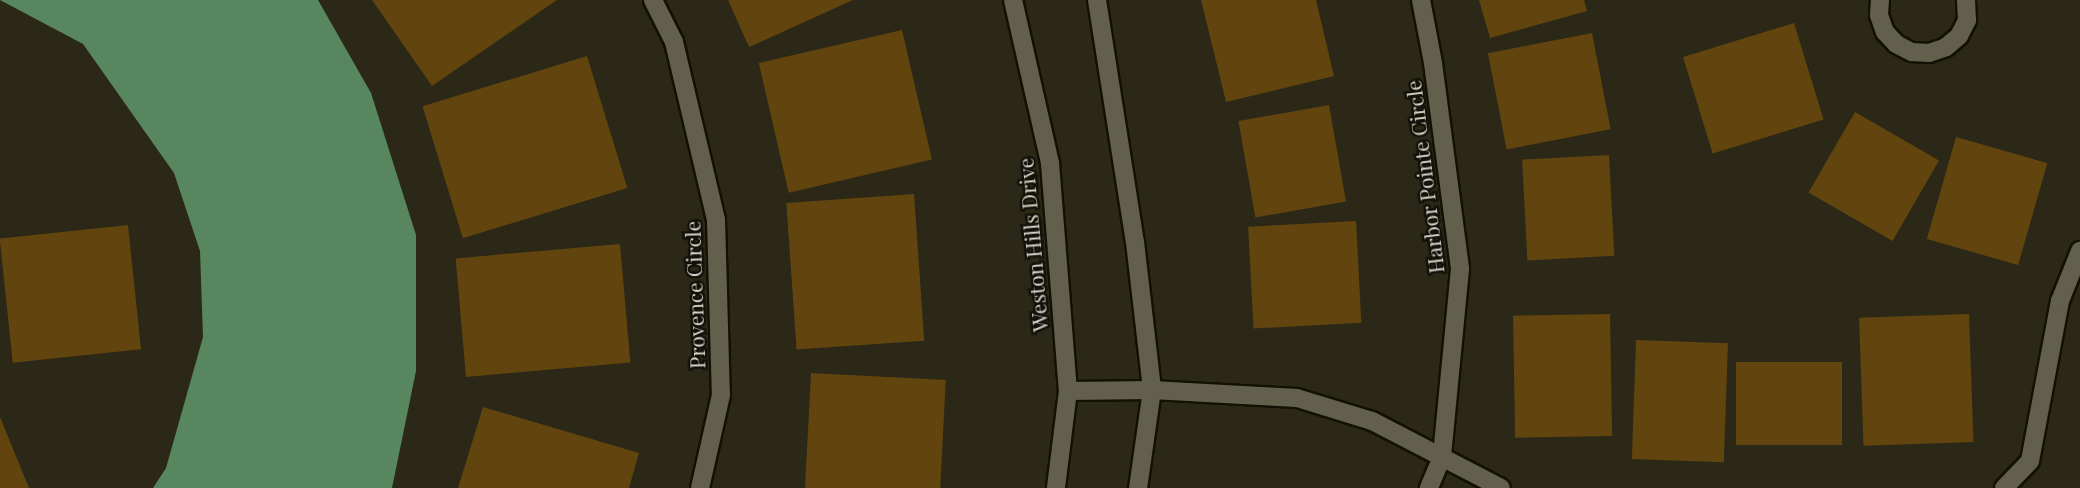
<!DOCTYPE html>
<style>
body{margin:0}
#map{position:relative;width:2080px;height:488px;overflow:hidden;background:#2b2817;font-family:"Playfair Display",serif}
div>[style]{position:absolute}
.water>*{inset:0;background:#58865f}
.building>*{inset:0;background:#61440e;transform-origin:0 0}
.roads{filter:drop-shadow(2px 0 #131103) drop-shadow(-2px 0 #131103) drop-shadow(0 2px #131103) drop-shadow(0 -2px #131103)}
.street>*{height:18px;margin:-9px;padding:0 9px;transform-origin:9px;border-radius:9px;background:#62604d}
span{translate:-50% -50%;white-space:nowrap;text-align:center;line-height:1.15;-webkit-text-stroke:5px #121109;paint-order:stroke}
.street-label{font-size:21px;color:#d5d3c9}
</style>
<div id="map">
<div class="water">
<div style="clip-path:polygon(0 0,318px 0,371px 93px,416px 235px,416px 371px,392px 488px,153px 488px,166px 468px,203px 337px,200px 251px,174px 173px,83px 44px)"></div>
</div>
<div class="building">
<div style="clip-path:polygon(372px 0,557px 0,432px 86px)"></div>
<div style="clip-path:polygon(728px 0,853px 0,749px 47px)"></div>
<div style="clip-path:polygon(1201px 0,1316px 0,1334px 76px,1226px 102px)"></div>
<div style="clip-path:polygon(1479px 0,1584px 0,1587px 11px,1490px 38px)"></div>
<div style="left:1794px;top:23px;width:101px;height:116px;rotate:73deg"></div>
<div style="left:902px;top:30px;width:133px;height:147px;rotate:77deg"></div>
<div style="left:1592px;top:33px;width:98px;height:106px;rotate:79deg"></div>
<div style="left:587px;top:56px;width:138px;height:172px;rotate:73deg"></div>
<div style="left:1329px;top:105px;width:98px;height:92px;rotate:80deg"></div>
<div style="left:1855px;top:112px;width:97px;height:93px;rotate:30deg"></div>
<div style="left:1956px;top:137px;width:95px;height:106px;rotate:16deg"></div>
<div style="left:1609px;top:155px;width:101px;height:87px;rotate:87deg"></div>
<div style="left:914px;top:194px;width:147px;height:128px;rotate:86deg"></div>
<div style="left:1356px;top:221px;width:102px;height:108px;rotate:87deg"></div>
<div style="left:128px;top:225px;width:125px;height:129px;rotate:84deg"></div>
<div style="left:620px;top:244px;width:119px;height:165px;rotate:85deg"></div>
<div style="left:1610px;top:314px;width:122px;height:97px;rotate:89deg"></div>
<div style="left:1969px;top:314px;width:128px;height:110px;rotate:88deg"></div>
<div style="left:1636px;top:340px;width:92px;height:119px;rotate:2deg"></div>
<div style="left:1842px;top:362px;width:83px;height:106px;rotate:90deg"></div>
<div style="left:811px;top:373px;width:135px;height:115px;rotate:3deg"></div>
<div style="clip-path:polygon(483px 407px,639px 453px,629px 488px,458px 488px)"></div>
<div style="clip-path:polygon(0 417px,29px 488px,0 488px)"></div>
</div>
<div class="roads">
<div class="street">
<div style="left:653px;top:0;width:47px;rotate:63.4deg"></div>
<div style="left:674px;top:42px;width:183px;rotate:76.7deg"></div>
<div style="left:716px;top:220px;width:175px;rotate:88.4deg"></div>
<div style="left:721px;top:395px;width:95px;rotate:102.7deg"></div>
<div style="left:1013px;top:0;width:167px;rotate:77.2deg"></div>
<div style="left:1050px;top:163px;width:229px;rotate:85.5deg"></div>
<div style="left:1068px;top:391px;width:98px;rotate:97.1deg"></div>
<div style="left:1097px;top:0;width:245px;rotate:81.1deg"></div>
<div style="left:1135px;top:242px;width:149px;rotate:83.4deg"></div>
<div style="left:1152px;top:390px;width:99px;rotate:98.1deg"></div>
<div style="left:1421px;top:0;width:64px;rotate:79.2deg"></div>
<div style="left:1433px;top:63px;width:208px;rotate:82.5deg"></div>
<div style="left:1460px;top:269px;width:189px;rotate:95.5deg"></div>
<div style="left:1442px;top:457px;width:34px;rotate:113deg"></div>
<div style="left:1880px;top:0;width:15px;rotate:94deg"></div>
<div style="left:1879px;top:15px;width:18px;rotate:71deg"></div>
<div style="left:1885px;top:32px;width:16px;rotate:47deg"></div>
<div style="left:1896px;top:44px;width:18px;rotate:27deg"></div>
<div style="left:1912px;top:52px;width:17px;rotate:3deg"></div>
<div style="left:1929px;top:53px;width:18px;rotate:-19deg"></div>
<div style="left:1946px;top:47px;width:17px;rotate:-40deg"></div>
<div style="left:1959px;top:36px;width:18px;rotate:-63deg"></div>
<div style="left:1967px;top:20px;width:20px;rotate:-93deg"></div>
<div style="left:1068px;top:391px;width:84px;rotate:-0.7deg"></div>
<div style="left:1152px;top:390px;width:145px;rotate:3.2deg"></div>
<div style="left:1297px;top:398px;width:78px;rotate:17deg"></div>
<div style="left:1372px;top:421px;width:145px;rotate:27.4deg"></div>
<div style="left:2004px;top:488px;width:37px;rotate:-46deg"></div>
<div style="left:2030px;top:461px;width:163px;rotate:-79.4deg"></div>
<div style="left:2060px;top:301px;width:54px;rotate:-68.2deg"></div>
</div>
</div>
<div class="street-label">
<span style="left:1424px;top:177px;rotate:-97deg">Harbor Pointe Circle</span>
<span style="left:1032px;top:245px;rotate:-95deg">Weston Hills Drive</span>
<span style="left:694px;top:295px;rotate:-92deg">Provence Circle</span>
</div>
</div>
